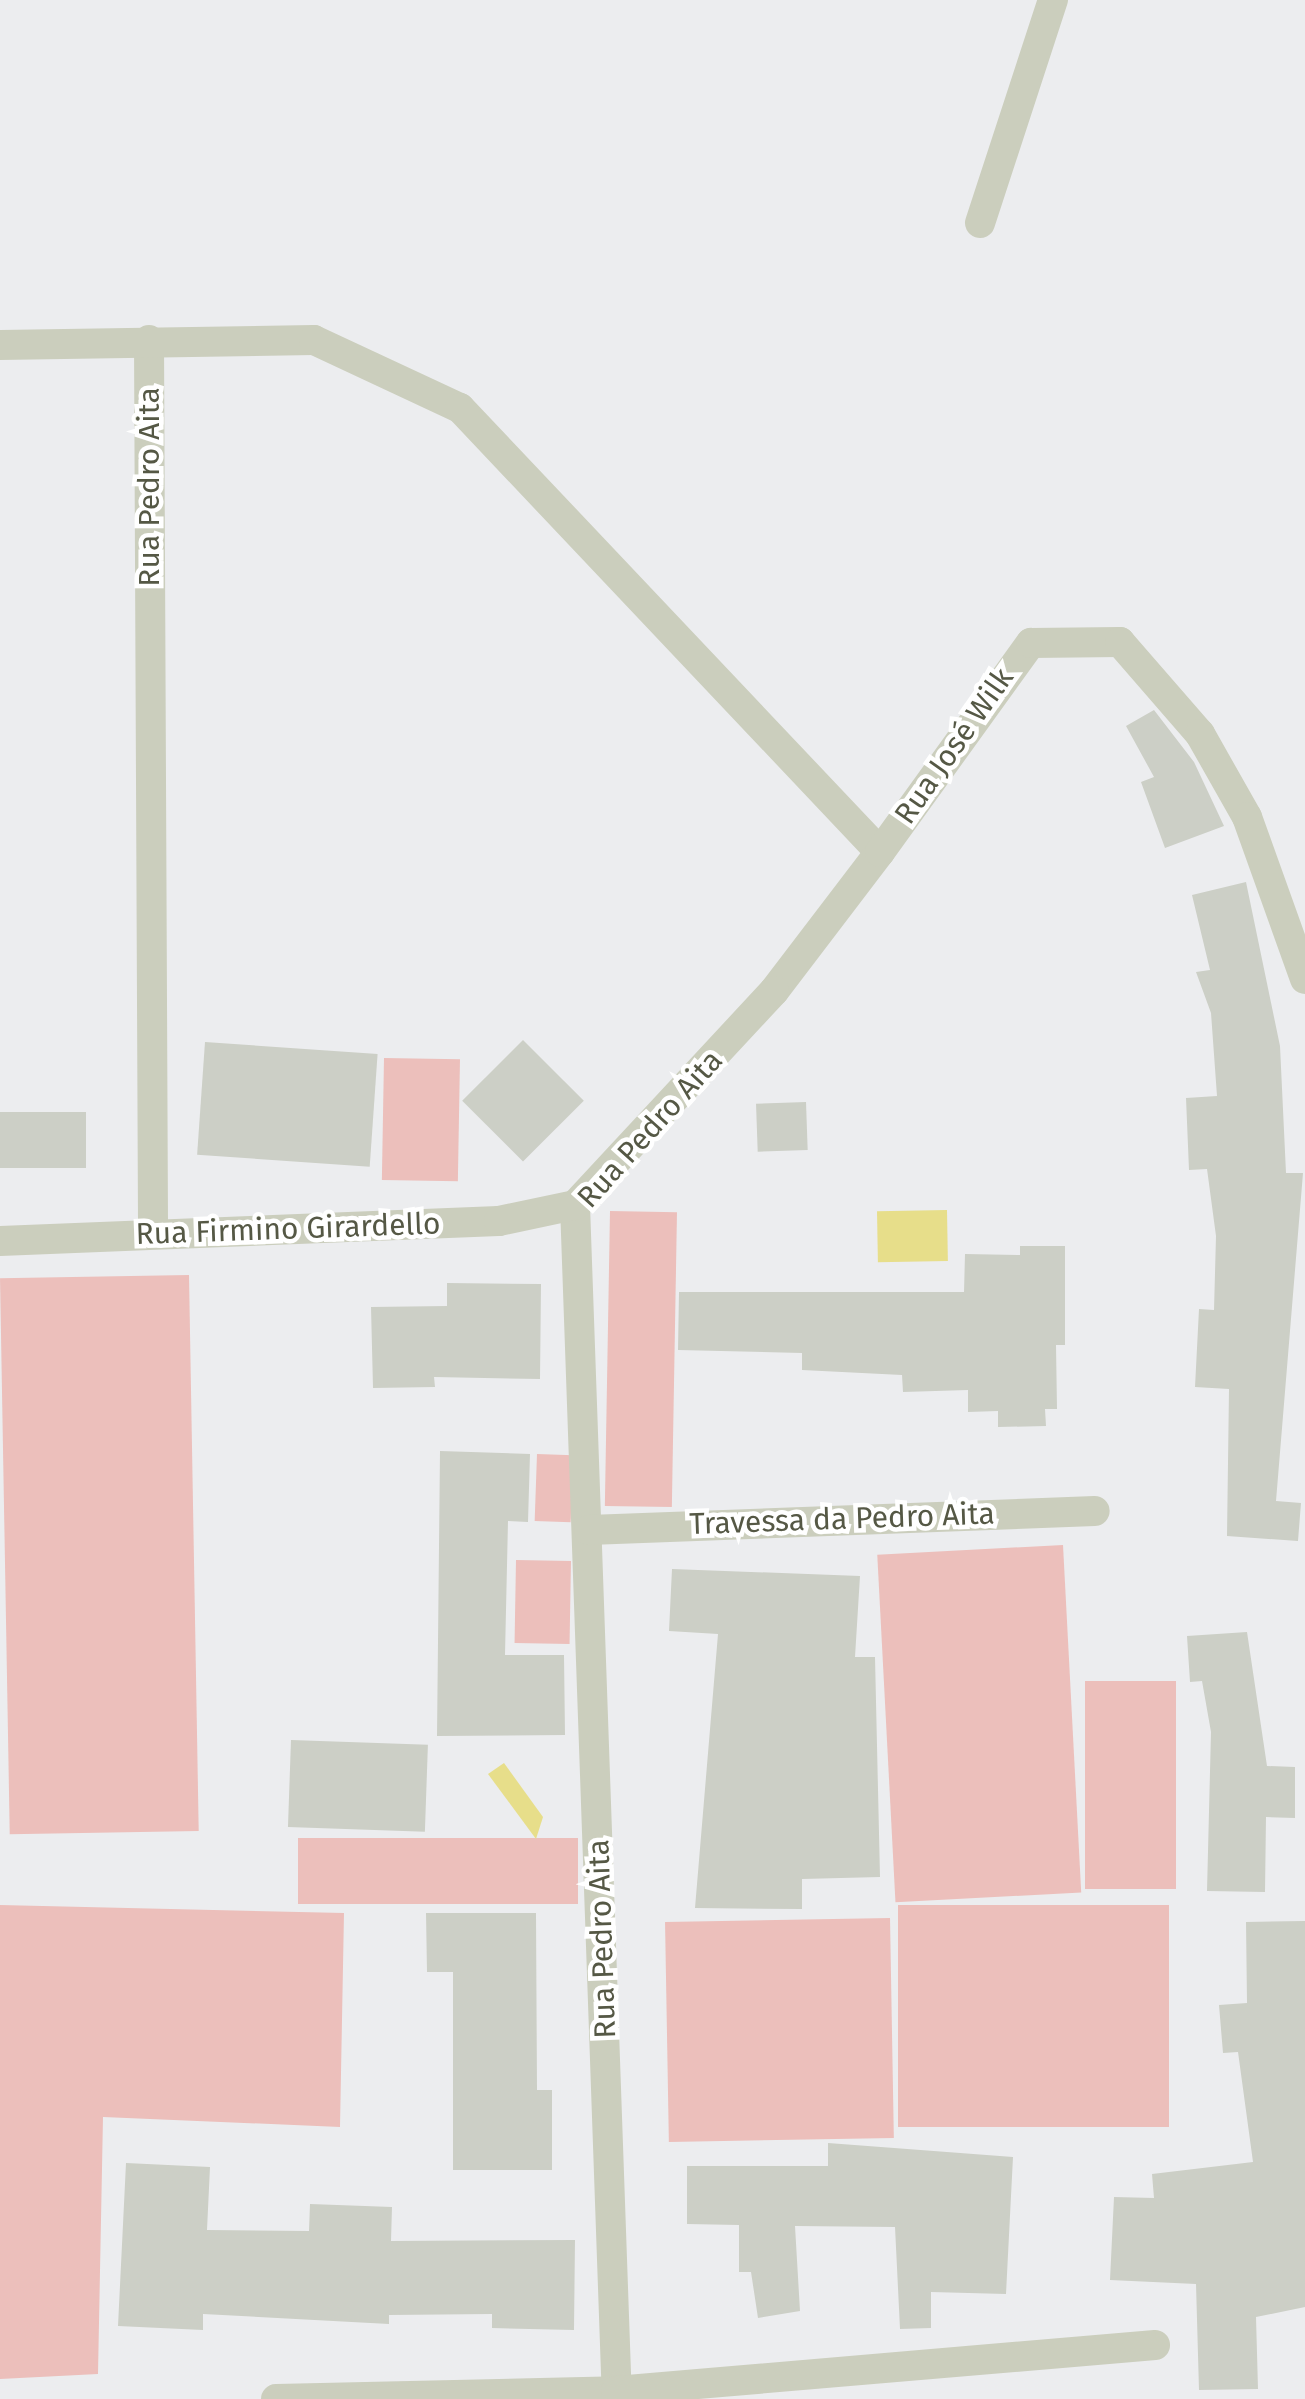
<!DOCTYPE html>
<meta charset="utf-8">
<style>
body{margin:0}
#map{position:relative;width:1305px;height:2399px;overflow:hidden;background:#ecedef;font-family:"Fira Sans",sans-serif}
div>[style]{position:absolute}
.green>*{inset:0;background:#ecbfbb;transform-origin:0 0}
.water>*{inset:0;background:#e7de8a;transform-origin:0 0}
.building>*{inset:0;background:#cccfc6;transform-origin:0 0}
.street>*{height:30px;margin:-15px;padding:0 15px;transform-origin:15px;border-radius:15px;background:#cbcebd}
span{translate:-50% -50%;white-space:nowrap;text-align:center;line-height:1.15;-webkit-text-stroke:9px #fff;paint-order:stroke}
.street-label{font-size:30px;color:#555845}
</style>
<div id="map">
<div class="green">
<div style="left:384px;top:1058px;width:76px;height:122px;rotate:1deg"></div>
<div style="left:610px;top:1211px;width:67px;height:295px;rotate:1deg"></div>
<div style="left:189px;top:1275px;width:556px;height:189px;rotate:89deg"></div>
<div style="left:537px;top:1454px;width:36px;height:67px;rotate:2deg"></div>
<div style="left:1063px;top:1545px;width:348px;height:186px;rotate:87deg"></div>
<div style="left:516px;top:1560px;width:55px;height:83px;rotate:1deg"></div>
<div style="left:1085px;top:1681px;width:91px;height:208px"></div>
<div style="left:298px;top:1838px;width:280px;height:66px"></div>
<div style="clip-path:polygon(0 1905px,344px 1913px,340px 2127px,103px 2117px,98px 2374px,0 2379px)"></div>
<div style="left:1169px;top:1905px;width:222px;height:271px;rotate:90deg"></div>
<div style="left:890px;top:1918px;width:220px;height:225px;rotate:89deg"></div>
</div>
<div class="water">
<div style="left:947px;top:1210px;width:51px;height:70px;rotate:89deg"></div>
<div style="clip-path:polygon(504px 1763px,543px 1817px,536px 1839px,488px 1774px)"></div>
</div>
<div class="building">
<div style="clip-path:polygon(1154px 710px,1194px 762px,1224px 826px,1165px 848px,1141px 782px,1154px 777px,1126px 726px)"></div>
<div style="clip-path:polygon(1246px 882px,1280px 1046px,1286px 1173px,1303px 1173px,1276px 1501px,1301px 1503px,1298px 1541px,1227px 1536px,1229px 1389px,1195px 1387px,1199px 1309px,1214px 1310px,1216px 1236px,1207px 1169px,1189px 1170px,1186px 1098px,1217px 1096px,1211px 1013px,1196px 972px,1210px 970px,1192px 895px)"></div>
<div style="left:523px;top:1040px;width:86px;height:86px;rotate:45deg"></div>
<div style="left:205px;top:1042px;width:173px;height:113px;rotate:4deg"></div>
<div style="left:806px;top:1102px;width:48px;height:50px;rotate:88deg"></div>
<div style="left:0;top:1112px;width:86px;height:56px"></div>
<div style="clip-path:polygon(1020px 1246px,1065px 1246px,1065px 1345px,1056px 1345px,1057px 1409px,1045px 1409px,1046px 1426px,998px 1427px,998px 1411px,968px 1412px,968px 1390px,903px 1392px,902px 1375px,802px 1370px,802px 1353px,678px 1350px,679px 1292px,964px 1292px,965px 1254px,1020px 1255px)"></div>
<div style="clip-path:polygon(447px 1283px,541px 1284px,540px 1379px,434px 1377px,435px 1387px,373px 1388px,371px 1307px,447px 1306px)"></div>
<div style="clip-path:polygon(440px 1451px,530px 1454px,528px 1522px,508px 1521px,505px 1655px,564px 1655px,565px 1735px,437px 1736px)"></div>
<div style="clip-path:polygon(672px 1569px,860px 1576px,855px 1657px,875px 1657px,880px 1877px,802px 1879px,802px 1909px,695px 1908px,718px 1634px,669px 1631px)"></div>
<div style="clip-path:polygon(1247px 1632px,1267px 1766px,1295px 1767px,1295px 1818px,1266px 1817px,1265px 1892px,1207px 1891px,1211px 1732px,1202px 1681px,1190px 1682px,1187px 1636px)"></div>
<div style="left:291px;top:1740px;width:137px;height:87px;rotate:2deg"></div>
<div style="clip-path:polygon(426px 1913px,536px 1913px,537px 2090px,552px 2090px,552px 2170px,453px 2170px,453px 1972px,427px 1972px)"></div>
<div style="clip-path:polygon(1305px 1921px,1305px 2307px,1256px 2317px,1258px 2389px,1199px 2390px,1196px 2284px,1110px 2280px,1114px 2197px,1154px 2198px,1152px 2174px,1253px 2162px,1238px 2052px,1223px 2053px,1219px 2005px,1247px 2003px,1246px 1922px)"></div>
<div style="clip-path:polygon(828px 2143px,1013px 2157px,1006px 2294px,931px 2292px,931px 2328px,900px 2329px,895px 2227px,795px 2226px,800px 2311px,758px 2318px,751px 2272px,739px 2272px,739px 2225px,687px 2224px,687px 2166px,828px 2166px)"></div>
<div style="clip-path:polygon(126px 2163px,210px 2167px,207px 2230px,309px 2231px,310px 2204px,392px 2207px,391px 2241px,575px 2240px,574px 2330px,492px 2328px,492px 2314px,389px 2315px,389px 2324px,203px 2314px,203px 2330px,118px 2326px)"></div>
</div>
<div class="street">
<div style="left:980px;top:223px;width:235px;rotate:-71.9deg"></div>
<div style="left:149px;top:340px;width:894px;rotate:89.74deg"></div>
<div style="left:0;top:345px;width:314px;rotate:-0.9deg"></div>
<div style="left:314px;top:340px;width:161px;rotate:25deg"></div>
<div style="left:460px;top:408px;width:611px;rotate:46.59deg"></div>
<div style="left:880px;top:852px;width:175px;rotate:127.3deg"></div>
<div style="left:774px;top:991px;width:292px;rotate:132.9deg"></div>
<div style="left:575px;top:1205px;width:1195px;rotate:87.99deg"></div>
<div style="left:880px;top:852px;width:258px;rotate:-54.2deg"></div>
<div style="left:1031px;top:643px;width:89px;rotate:-0.6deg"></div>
<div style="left:1120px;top:642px;width:122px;rotate:49deg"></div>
<div style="left:1200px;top:734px;width:95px;rotate:60.5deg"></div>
<div style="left:1247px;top:817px;width:172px;rotate:70.3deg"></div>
<div style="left:0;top:1241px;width:499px;rotate:-2.3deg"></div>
<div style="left:499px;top:1221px;width:78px;rotate:-11.9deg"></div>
<div style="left:589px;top:1530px;width:506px;rotate:-2.15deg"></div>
<div style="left:276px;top:2399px;width:340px;rotate:-1.3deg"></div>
<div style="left:616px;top:2391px;width:541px;rotate:-4.88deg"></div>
</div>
<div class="street-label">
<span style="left:149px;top:487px;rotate:-90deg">Rua Pedro Aita</span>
<span style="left:954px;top:746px;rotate:-55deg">Rua José Wilk</span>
<span style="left:650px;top:1129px;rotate:-48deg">Rua Pedro Aita</span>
<span style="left:288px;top:1229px;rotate:-2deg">Rua Firmino Girardello</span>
<span style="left:842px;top:1519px;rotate:-2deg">Travessa da Pedro Aita</span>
<span style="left:602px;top:1939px;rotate:-92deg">Rua Pedro Aita</span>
</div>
</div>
